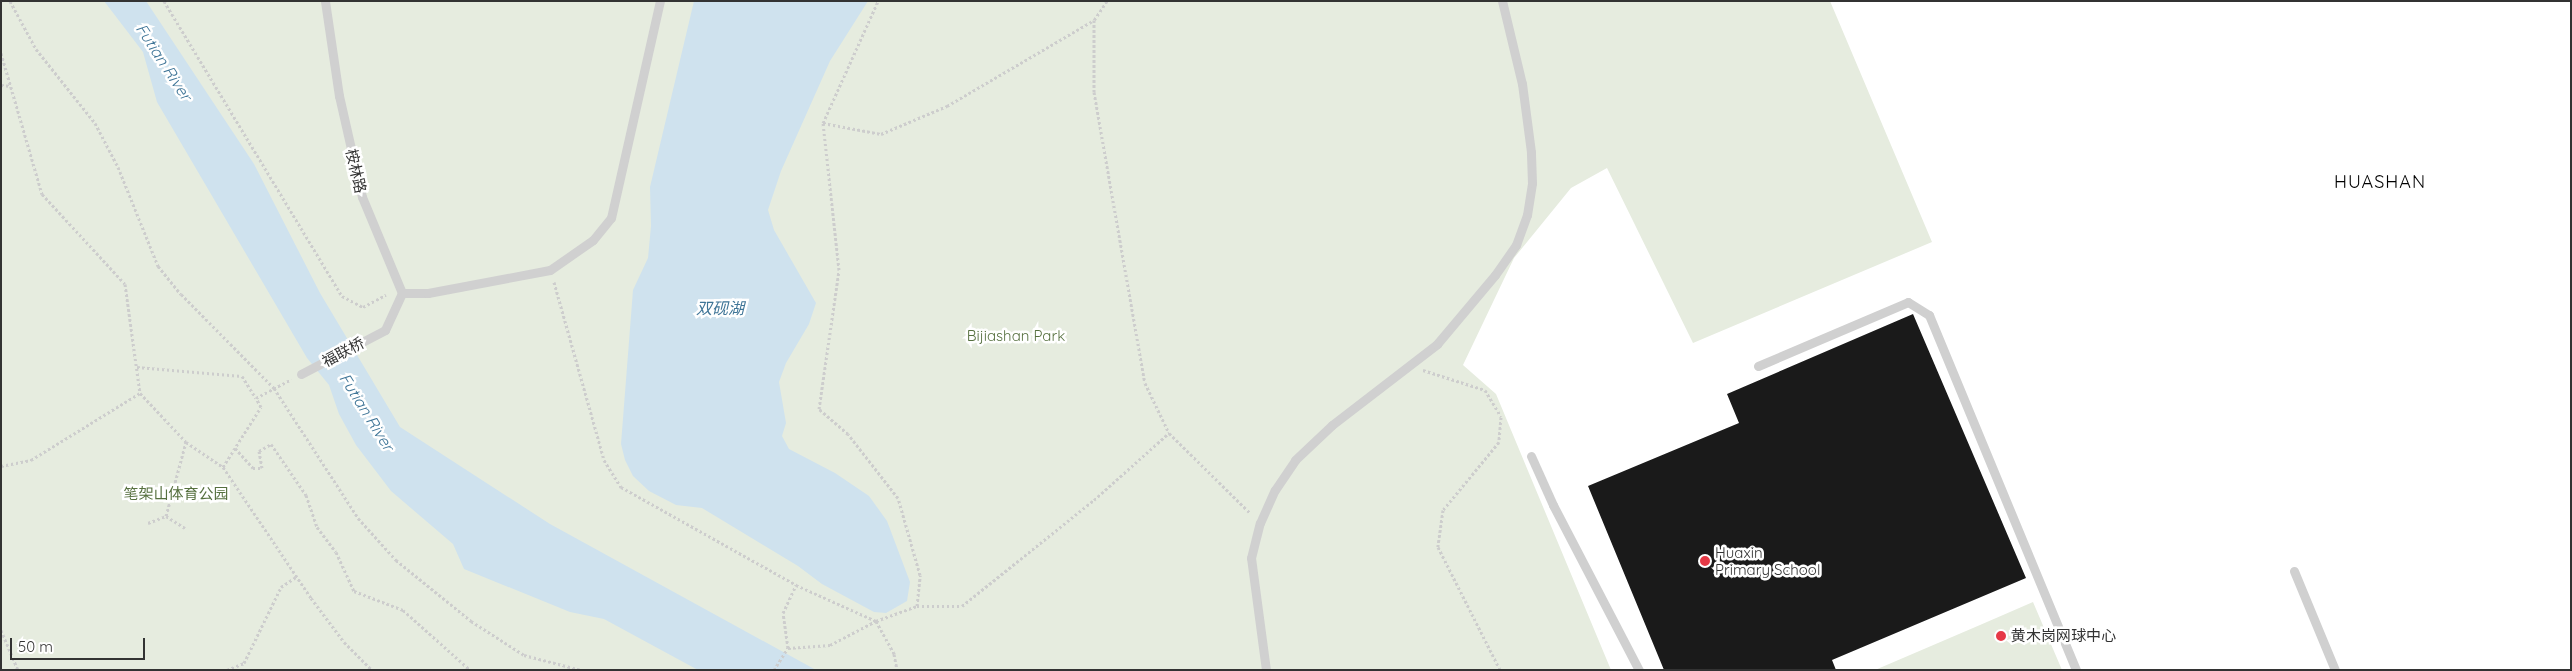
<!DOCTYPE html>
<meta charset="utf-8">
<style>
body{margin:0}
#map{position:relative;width:2572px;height:671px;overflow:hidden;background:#fff;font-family:Quicksand,"Noto Sans SC",sans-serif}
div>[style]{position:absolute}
.green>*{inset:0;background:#e6ecdf}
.water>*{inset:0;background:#cfe2ee}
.building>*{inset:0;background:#1a1a1a}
.path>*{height:3px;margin-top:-1.5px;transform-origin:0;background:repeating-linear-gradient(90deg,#cdcdcd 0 2.5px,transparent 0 5px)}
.service>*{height:9px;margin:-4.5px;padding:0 4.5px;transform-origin:4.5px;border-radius:4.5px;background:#d0d0d0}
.dots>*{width:14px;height:14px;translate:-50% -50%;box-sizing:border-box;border:2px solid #fff;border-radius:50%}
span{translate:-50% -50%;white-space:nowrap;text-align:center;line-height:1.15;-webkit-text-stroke:5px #fff;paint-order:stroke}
.street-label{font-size:15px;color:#333}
.park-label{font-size:15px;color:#56703f}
.poi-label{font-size:15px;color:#333}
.left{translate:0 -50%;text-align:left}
.water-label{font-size:16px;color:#3f7597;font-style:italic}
.quarter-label{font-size:18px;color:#000;letter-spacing:1px}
.frame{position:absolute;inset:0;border:2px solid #333;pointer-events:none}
.scale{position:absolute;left:10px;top:638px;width:135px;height:22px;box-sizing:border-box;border:2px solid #333;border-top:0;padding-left:6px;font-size:15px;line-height:18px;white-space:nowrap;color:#333;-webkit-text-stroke:4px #fff;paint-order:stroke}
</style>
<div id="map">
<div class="green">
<div style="clip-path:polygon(1px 1px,1830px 1px,1932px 242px,1693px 343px,1607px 168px,1571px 188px,1514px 258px,1463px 365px,1496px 394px,1611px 670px,1px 670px)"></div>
<div style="clip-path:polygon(2033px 602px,2062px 670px,1875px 670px,1980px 625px)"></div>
</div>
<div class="water">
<div style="clip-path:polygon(104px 1px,146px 1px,254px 164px,320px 293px,400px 427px,550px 524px,816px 670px,698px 670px,604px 619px,570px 612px,464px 569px,453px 544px,391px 491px,356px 445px,339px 414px,329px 385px,307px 358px,157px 102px,143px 52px)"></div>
<div style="clip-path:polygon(694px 1px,868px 1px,830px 61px,781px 171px,768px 210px,774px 230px,816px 303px,809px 324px,786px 363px,779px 382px,786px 423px,782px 436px,789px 449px,835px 473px,869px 496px,887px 521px,910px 582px,907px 601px,886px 613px,874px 612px,822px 584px,798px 566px,702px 508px,676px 505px,649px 491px,633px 476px,625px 460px,621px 444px,633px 290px,648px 258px,651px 226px,650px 187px)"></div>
</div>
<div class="building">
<div style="clip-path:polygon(1913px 314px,2026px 578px,1832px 660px,1836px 670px,1664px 670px,1588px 486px,1739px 423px,1727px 394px)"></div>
</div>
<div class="path">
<div style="left:10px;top:1px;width:55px;rotate:61.6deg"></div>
<div style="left:36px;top:49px;width:95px;rotate:51.4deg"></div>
<div style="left:95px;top:123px;width:50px;rotate:62.4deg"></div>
<div style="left:118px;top:167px;width:107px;rotate:68deg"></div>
<div style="left:158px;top:266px;width:36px;rotate:51deg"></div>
<div style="left:181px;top:294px;width:132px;rotate:45.3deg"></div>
<div style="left:274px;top:388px;width:155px;rotate:57.1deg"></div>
<div style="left:358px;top:518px;width:57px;rotate:47.9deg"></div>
<div style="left:396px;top:560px;width:97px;rotate:39.1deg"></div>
<div style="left:471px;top:621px;width:63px;rotate:32.7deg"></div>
<div style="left:524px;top:655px;width:59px;rotate:14.7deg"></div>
<div style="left:164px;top:1px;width:345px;rotate:58.9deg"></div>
<div style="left:342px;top:296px;width:24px;rotate:28deg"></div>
<div style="left:363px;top:307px;width:26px;rotate:-28deg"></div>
<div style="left:1107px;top:1px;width:23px;rotate:124deg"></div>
<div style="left:1094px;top:20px;width:72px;rotate:90deg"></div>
<div style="left:1094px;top:92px;width:295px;rotate:80.1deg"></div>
<div style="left:1145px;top:383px;width:55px;rotate:64.4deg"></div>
<div style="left:1169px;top:433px;width:115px;rotate:44.6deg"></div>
<div style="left:1px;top:53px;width:147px;rotate:73.8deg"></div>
<div style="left:42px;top:194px;width:122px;rotate:47.3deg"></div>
<div style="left:125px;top:284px;width:110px;rotate:82.2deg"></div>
<div style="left:140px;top:393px;width:67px;rotate:46.8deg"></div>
<div style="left:186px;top:442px;width:45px;rotate:34deg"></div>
<div style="left:223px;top:467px;width:158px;rotate:56.1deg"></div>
<div style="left:311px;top:598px;width:55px;rotate:53.1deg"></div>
<div style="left:344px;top:642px;width:40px;rotate:45deg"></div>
<div style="left:1px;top:85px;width:10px;rotate:6deg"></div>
<div style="left:823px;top:123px;width:59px;rotate:10.7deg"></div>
<div style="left:881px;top:134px;width:72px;rotate:-23deg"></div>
<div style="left:947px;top:106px;width:170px;rotate:-30.3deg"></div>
<div style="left:554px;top:282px;width:185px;rotate:74.3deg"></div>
<div style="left:604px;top:460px;width:32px;rotate:58deg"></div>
<div style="left:621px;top:487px;width:201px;rotate:29.2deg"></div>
<div style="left:796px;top:585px;width:88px;rotate:24.2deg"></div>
<div style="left:876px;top:621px;width:38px;rotate:61deg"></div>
<div style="left:894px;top:654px;width:16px;rotate:79deg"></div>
<div style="left:137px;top:367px;width:105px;rotate:4.9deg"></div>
<div style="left:242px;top:376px;width:26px;rotate:58deg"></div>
<div style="left:1423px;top:370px;width:65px;rotate:17.9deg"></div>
<div style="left:1485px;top:390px;width:31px;rotate:59deg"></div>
<div style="left:1501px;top:417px;width:25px;rotate:95deg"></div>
<div style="left:1499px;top:442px;width:88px;rotate:129.5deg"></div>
<div style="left:1443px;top:510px;width:37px;rotate:98deg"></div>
<div style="left:1438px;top:547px;width:138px;rotate:63.2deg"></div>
<div style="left:235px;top:448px;width:27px;rotate:48deg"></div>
<div style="left:253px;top:468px;width:9px"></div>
<div style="left:262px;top:468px;width:17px;rotate:-100deg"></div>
<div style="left:259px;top:451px;width:14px;rotate:-30deg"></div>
<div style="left:271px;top:444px;width:62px;rotate:55.5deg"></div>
<div style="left:306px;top:495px;width:34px;rotate:71deg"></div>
<div style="left:317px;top:527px;width:31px;rotate:53deg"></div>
<div style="left:336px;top:552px;width:43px;rotate:65.2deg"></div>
<div style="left:354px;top:591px;width:53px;rotate:21.2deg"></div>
<div style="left:403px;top:610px;width:90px;rotate:41.8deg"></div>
<div style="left:1px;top:466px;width:31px;rotate:-11deg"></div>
<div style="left:31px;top:460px;width:128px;rotate:-31.6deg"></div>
<div style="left:223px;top:467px;width:71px;rotate:-57.7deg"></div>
<div style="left:261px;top:407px;width:10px;rotate:-119deg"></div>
<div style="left:256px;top:398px;width:40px;rotate:-28deg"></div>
<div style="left:148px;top:523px;width:19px;rotate:-21deg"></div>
<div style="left:185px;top:528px;width:22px;rotate:-148deg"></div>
<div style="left:166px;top:516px;width:77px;rotate:-74.9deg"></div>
<div style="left:917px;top:606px;width:45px"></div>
<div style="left:962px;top:606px;width:169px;rotate:-38.8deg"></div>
<div style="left:1094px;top:500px;width:101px;rotate:-41.8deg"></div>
<div style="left:1px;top:630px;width:43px;rotate:67deg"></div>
<div style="left:788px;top:648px;width:42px;rotate:-4.1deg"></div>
<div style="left:830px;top:645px;width:52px;rotate:-27.6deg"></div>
<div style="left:876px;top:621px;width:44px;rotate:-20.1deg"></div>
<div style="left:917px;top:606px;width:31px;rotate:-84deg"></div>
<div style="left:920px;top:575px;width:80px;rotate:-105.9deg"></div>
<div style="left:898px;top:498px;width:81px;rotate:-128deg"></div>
<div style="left:848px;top:434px;width:38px;rotate:-139deg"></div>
<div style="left:819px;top:409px;width:140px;rotate:-81.8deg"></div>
<div style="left:839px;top:270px;width:148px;rotate:-96.2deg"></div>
<div style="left:823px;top:123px;width:134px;rotate:-65.7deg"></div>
<div style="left:227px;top:670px;width:18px;rotate:-22deg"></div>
<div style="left:244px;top:663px;width:85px;rotate:-64deg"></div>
<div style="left:281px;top:587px;width:18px;rotate:-34deg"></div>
<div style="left:774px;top:670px;width:26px;rotate:-58deg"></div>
<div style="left:788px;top:648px;width:35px;rotate:-98deg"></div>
<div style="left:783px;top:613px;width:31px;rotate:-65deg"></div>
</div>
<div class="service">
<div style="left:402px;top:293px;width:26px"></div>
<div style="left:428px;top:293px;width:124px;rotate:-10.7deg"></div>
<div style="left:550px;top:270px;width:52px;rotate:-34.9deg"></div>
<div style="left:593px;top:240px;width:28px;rotate:-51deg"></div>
<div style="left:611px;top:218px;width:222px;rotate:-77.3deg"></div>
<div style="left:1758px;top:366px;width:163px;rotate:-23.1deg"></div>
<div style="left:1908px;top:302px;width:25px;rotate:32deg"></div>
<div style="left:1929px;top:315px;width:384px;rotate:67.5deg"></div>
<div style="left:301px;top:374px;width:95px;rotate:-27.6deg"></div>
<div style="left:385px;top:330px;width:41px;rotate:-65.3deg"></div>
<div style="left:402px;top:293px;width:104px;rotate:-112.6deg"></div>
<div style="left:362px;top:197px;width:104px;rotate:-102.8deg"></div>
<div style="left:339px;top:96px;width:96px;rotate:-98.4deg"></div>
<div style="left:1531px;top:456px;width:54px;rotate:65.8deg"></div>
<div style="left:1553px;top:505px;width:186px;rotate:62.5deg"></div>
<div style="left:2294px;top:571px;width:107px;rotate:67.5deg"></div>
<div style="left:1266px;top:670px;width:113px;rotate:-97.6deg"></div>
<div style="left:1251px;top:558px;width:36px;rotate:-76deg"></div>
<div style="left:1260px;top:523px;width:36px;rotate:-66deg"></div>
<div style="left:1275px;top:490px;width:36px;rotate:-56deg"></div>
<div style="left:1295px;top:460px;width:51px;rotate:-43.4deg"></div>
<div style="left:1332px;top:425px;width:133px;rotate:-37.6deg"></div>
<div style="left:1437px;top:344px;width:90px;rotate:-50deg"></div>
<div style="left:1495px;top:275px;width:37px;rotate:-55deg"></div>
<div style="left:1516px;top:245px;width:32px;rotate:-70deg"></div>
<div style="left:1527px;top:215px;width:32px;rotate:-81deg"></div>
<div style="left:1532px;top:183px;width:31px;rotate:-92deg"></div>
<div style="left:1531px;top:152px;width:69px;rotate:-97.5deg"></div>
<div style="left:1522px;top:84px;width:85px;rotate:-103.5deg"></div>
</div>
<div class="dots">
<div style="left:1705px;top:561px;background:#e63946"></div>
<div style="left:2001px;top:636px;background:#e63946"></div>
</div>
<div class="street-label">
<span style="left:356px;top:171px;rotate:77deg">桉林路</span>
<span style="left:343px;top:352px;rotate:-28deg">福联桥</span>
</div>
<div class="park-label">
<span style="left:1016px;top:336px">Bijiashan Park</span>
<span style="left:176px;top:494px">笔架山体育公园</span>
</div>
<div class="poi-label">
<span class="left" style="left:1715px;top:561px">Huaxin<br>Primary School</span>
<span class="left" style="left:2011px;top:636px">黄木岗网球中心</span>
</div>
<div class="water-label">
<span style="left:164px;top:62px;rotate:57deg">Futian River</span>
<span style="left:720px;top:308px">双砚湖</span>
<span style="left:367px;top:412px;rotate:58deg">Futian River</span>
</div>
<div class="quarter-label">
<span style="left:2380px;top:182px">HUASHAN</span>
</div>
<div class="frame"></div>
<div class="scale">50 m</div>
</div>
